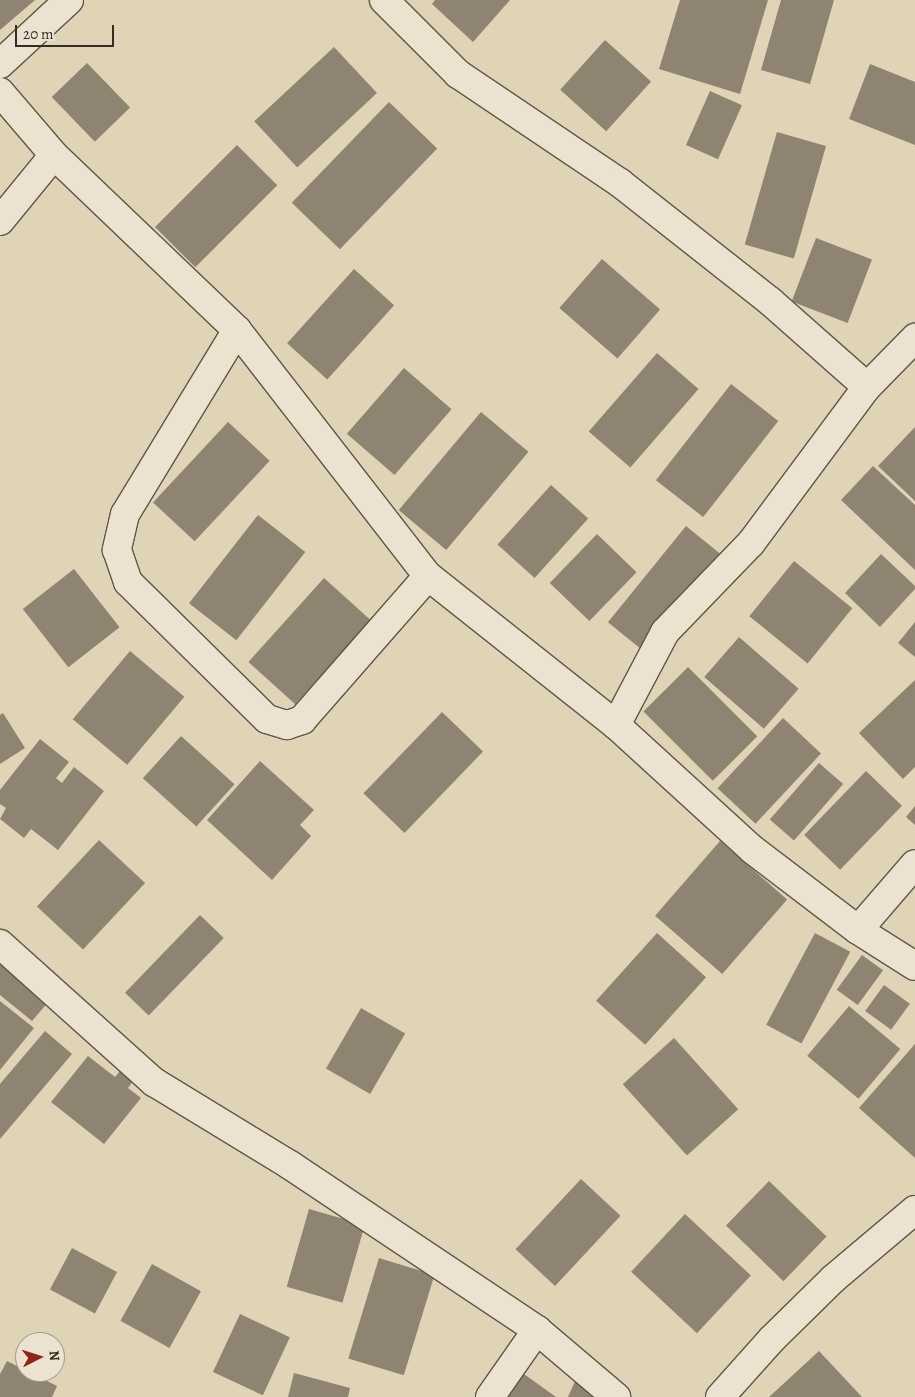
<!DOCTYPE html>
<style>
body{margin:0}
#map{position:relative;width:915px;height:1397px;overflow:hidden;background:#e0d4b7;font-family:Alegreya,serif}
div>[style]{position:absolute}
.building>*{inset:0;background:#8f8371;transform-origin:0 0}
.roads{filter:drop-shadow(1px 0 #61554a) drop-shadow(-1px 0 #61554a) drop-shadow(0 1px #61554a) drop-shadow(0 -1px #61554a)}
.street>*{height:28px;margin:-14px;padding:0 14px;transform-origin:14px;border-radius:14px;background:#ebe3d0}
span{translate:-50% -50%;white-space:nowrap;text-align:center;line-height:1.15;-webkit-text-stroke:4px #ebe3d0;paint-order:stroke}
.north{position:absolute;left:15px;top:1332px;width:50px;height:50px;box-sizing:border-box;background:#ebe3d0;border:1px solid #a3998c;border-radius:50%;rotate:85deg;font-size:14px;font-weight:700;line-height:20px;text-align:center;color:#372b25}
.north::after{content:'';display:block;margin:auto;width:18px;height:22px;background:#8f2418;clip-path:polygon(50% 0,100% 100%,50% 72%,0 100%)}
.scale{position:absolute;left:15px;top:25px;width:99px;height:22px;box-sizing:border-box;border:2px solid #372b25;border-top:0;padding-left:6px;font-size:15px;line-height:18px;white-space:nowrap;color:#372b25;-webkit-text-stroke:4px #ebe3d0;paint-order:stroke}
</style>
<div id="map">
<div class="building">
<div style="clip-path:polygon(0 0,35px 0,0 30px)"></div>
<div style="clip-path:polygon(435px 0,510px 0,473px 42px,432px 4px)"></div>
<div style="clip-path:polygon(680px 0,768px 0,740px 94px,659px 69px)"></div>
<div style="clip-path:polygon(781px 0,834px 0,810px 84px,761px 70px)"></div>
<div style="left:605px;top:40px;width:62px;height:67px;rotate:42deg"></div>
<div style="left:334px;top:47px;width:63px;height:109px;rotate:47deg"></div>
<div style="left:87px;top:63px;width:62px;height:49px;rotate:46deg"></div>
<div style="clip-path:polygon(870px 64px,915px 82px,915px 145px,849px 119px)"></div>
<div style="left:710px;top:91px;width:35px;height:59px;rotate:24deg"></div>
<div style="left:389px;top:102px;width:67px;height:140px;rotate:44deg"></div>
<div style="left:777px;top:132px;width:51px;height:117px;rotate:16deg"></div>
<div style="left:237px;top:145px;width:57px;height:116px;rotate:45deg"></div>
<div style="left:816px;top:238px;width:60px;height:68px;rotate:21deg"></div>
<div style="left:602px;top:259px;width:77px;height:65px;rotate:41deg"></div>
<div style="left:354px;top:269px;width:54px;height:100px;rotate:42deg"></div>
<div style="left:657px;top:353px;width:55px;height:104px;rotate:41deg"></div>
<div style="left:404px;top:368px;width:63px;height:87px;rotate:41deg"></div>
<div style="left:731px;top:384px;width:60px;height:122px;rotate:38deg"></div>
<div style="left:481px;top:412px;width:62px;height:128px;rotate:40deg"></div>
<div style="left:228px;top:422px;width:57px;height:110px;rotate:43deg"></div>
<div style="clip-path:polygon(915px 427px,915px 501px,878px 466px)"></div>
<div style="clip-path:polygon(873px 466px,915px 505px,915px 570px,841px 500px)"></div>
<div style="left:551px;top:485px;width:50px;height:80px;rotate:42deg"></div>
<div style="left:258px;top:515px;width:60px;height:112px;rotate:38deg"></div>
<div style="left:686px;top:526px;width:44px;height:124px;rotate:39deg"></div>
<div style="left:597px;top:534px;width:55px;height:68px;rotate:44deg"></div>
<div style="clip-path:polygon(881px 554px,915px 586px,915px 589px,880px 627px,845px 593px)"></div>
<div style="left:794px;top:561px;width:75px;height:71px;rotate:39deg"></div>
<div style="left:74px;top:569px;width:74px;height:65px;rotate:52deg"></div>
<div style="left:324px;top:578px;width:63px;height:113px;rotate:42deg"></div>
<div style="clip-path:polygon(915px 622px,915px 657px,898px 643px)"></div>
<div style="left:739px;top:637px;width:79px;height:53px;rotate:41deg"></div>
<div style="left:130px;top:651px;width:71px;height:89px;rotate:40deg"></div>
<div style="left:688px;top:667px;width:98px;height:63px;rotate:45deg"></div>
<div style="clip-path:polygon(915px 680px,915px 767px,903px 779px,859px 733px)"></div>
<div style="left:442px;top:712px;width:57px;height:113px;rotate:44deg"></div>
<div style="clip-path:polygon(3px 713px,25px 748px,0 764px,0 715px)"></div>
<div style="left:783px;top:718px;width:52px;height:96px;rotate:43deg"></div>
<div style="left:181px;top:736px;width:72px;height:57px;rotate:42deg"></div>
<div style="clip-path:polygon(40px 739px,69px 762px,56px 778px,62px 783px,74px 767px,104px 791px,58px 850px,31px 829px,24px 838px,0 819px,6px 808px,0 804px,0 790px)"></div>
<div style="clip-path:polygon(260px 761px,314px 810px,300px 825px,311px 836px,272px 880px,207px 820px)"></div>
<div style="left:819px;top:763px;width:32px;height:75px;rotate:41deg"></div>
<div style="left:866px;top:771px;width:50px;height:89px;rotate:44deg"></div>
<div style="clip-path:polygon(915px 806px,915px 825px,906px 817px)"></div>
<div style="left:99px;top:840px;width:63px;height:91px;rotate:43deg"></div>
<div style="left:720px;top:841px;width:89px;height:99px;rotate:41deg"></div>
<div style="left:200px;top:915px;width:33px;height:108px;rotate:44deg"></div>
<div style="left:657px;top:933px;width:66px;height:91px;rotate:42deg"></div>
<div style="left:815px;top:933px;width:40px;height:104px;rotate:28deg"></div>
<div style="left:862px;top:955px;width:26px;height:43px;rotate:36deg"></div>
<div style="clip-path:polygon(0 958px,50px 1000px,32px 1021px,0 995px)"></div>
<div style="left:884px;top:985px;width:32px;height:32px;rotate:36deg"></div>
<div style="clip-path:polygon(0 1001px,34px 1028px,0 1070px)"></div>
<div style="left:849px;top:1006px;width:67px;height:65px;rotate:40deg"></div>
<div style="left:361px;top:1008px;width:51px;height:70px;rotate:30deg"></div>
<div style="clip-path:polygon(45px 1031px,72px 1054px,0 1139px,0 1084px)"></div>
<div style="left:674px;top:1038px;width:96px;height:69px;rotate:48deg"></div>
<div style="clip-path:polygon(915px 1044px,915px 1158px,859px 1108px)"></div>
<div style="clip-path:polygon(88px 1056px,115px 1077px,120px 1071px,133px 1081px,128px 1088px,141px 1098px,104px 1144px,51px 1102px)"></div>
<div style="left:581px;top:1179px;width:54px;height:96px;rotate:43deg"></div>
<div style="left:769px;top:1181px;width:80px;height:62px;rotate:44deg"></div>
<div style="left:309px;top:1209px;width:58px;height:81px;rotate:16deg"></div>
<div style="left:685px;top:1214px;width:90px;height:79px;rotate:43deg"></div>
<div style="left:72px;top:1248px;width:51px;height:47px;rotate:28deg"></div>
<div style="left:379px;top:1258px;width:58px;height:105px;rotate:17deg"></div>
<div style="left:152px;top:1264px;width:56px;height:65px;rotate:29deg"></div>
<div style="left:240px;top:1314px;width:55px;height:64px;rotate:25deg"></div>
<div style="clip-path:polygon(819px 1351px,862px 1397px,769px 1397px)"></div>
<div style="clip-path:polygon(7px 1361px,57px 1386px,52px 1397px,0 1397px,0 1374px)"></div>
<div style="clip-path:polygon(294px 1373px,350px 1388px,348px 1397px,288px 1397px)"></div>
<div style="clip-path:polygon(524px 1374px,556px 1397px,508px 1397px)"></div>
<div style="clip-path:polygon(576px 1379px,614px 1397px,568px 1397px)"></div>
</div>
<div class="roads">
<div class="street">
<div style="left:384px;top:0;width:105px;rotate:45deg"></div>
<div style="left:458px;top:74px;width:195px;rotate:33.9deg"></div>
<div style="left:620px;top:183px;width:192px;rotate:38.2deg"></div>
<div style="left:771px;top:302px;width:128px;rotate:41.5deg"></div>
<div style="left:0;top:64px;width:94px;rotate:-42.8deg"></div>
<div style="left:0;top:92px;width:83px;rotate:49.4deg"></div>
<div style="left:54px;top:155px;width:253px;rotate:43.7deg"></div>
<div style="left:237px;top:330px;width:311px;rotate:52.2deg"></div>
<div style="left:428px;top:576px;width:240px;rotate:38.4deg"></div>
<div style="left:616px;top:725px;width:185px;rotate:42.4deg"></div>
<div style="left:753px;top:850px;width:132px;rotate:37.3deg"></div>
<div style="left:858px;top:930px;width:67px;rotate:32.3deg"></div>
<div style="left:0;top:221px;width:85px;rotate:-50.7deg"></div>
<div style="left:237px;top:330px;width:215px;rotate:121.3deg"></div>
<div style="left:125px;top:514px;width:37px;rotate:103deg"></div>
<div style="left:117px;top:550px;width:34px;rotate:71deg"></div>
<div style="left:128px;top:582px;width:195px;rotate:44.6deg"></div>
<div style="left:267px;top:719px;width:21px;rotate:17deg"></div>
<div style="left:287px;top:725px;width:16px;rotate:-18deg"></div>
<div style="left:302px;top:720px;width:191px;rotate:-48.8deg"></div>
<div style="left:616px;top:725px;width:105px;rotate:-62.2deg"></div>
<div style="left:665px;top:632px;width:124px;rotate:-46deg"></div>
<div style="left:751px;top:543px;width:194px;rotate:-53.4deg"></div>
<div style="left:867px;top:387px;width:69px;rotate:-45.6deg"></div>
<div style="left:858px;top:930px;width:87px;rotate:-49.2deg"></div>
<div style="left:0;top:944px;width:207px;rotate:41.9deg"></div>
<div style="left:154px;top:1082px;width:159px;rotate:31.4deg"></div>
<div style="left:290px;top:1165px;width:297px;rotate:33.7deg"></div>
<div style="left:537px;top:1330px;width:104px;rotate:40.3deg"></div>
<div style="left:490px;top:1397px;width:82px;rotate:-55deg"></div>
<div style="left:720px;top:1397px;width:78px;rotate:-48.1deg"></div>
<div style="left:772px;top:1339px;width:86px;rotate:-44.5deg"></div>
<div style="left:833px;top:1279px;width:107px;rotate:-40.1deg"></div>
</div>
</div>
<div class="north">N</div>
<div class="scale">20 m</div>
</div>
